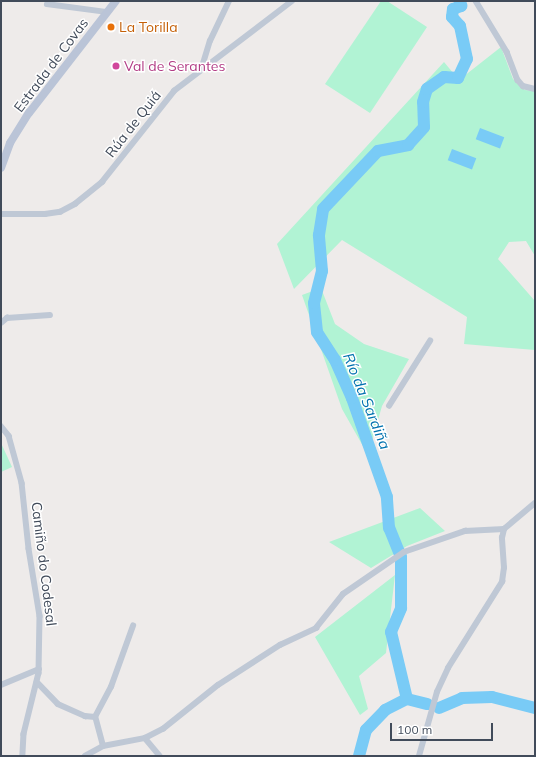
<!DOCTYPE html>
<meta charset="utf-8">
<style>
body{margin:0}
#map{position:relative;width:536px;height:757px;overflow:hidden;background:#eeebea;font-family:Mulish,sans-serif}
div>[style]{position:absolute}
.green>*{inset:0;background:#b1f3d4}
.water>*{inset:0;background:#79cbf6;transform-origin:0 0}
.river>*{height:12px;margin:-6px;padding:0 6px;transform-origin:6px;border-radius:6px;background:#79cbf6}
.minor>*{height:5.5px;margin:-2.75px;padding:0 2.75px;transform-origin:2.75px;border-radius:2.75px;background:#bfc8d5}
.secondary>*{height:8px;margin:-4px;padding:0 4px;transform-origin:4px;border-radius:4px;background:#bac4d7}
.dots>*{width:11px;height:11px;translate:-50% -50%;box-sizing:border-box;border:2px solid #fff;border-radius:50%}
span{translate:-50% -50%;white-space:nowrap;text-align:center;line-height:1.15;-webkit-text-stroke:3px #fff;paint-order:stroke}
.food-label{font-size:14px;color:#c56008}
.left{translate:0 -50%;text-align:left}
.street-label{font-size:14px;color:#414b5a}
.hotel-label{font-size:14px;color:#b23c85}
.water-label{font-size:15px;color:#0072af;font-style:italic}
.frame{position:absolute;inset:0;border:2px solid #414b5a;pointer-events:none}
.scale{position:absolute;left:390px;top:723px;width:103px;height:18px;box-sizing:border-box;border:2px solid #414b5a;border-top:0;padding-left:5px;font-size:12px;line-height:14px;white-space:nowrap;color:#414b5a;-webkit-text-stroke:3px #fff;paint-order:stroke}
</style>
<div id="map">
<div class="green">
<div style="clip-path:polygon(381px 1px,387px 1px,427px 27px,370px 113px,325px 84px)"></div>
<div style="clip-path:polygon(501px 47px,513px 79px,525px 90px,535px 91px,535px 256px,526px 241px,509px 242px,498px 259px,535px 301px,535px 350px,464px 344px,467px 317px,342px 240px,294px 289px,277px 244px,444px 62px,459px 80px)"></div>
<div style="clip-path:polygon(321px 288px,335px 324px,364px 344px,409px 359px,382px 406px,368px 455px,342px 409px,302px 295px)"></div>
<div style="clip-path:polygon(1px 443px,12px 467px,1px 472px)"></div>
<div style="clip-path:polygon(420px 508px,445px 531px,407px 546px,371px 568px,329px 542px)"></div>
<div style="clip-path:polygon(395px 575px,386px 653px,359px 676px,368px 709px,360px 715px,315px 637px)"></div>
</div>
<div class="water">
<div style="left:480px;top:128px;width:26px;height:12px;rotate:21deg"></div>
<div style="left:452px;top:149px;width:26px;height:12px;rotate:21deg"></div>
</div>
<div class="river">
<div style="left:407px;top:699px;width:21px;rotate:14deg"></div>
<div style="left:439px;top:708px;width:25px;rotate:-23deg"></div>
<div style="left:462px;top:698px;width:30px;rotate:-2deg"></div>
<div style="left:492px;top:697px;width:44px;rotate:14.3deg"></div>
<div style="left:359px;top:756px;width:27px;rotate:-75deg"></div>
<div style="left:366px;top:730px;width:28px;rotate:-46deg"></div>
<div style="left:385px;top:710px;width:25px;rotate:-27deg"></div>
<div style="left:407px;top:699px;width:69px;rotate:-103.4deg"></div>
<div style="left:391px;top:632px;width:26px;rotate:-67deg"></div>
<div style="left:401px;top:608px;width:51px;rotate:-90deg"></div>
<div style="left:401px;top:557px;width:31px;rotate:-112deg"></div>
<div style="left:389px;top:528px;width:31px;rotate:-94deg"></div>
<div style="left:387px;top:497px;width:105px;rotate:-109.5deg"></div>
<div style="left:352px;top:398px;width:42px;rotate:-114.1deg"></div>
<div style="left:335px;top:360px;width:33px;rotate:-123deg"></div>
<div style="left:317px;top:332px;width:29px;rotate:-96deg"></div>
<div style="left:314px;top:303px;width:33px;rotate:-76deg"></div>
<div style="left:322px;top:271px;width:36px;rotate:-95deg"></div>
<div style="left:319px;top:235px;width:26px;rotate:-81deg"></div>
<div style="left:323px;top:209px;width:80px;rotate:-46.5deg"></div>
<div style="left:378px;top:151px;width:31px;rotate:-11deg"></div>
<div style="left:408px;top:145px;width:24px;rotate:-48deg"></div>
<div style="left:424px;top:127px;width:25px;rotate:-92deg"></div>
<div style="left:423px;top:102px;width:14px;rotate:-73deg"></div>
<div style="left:427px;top:89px;width:21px;rotate:-35deg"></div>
<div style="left:444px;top:77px;width:14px;rotate:4deg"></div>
<div style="left:458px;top:78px;width:21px;rotate:-65deg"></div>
<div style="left:467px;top:59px;width:34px;rotate:-102deg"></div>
<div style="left:460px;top:26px;width:12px;rotate:-132deg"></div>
<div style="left:452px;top:17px;width:8px;rotate:-83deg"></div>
<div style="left:453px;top:9px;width:9px;rotate:-21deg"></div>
<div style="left:461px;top:6px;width:5px;rotate:-101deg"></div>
</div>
<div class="minor">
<div style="left:476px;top:1px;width:60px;rotate:58.7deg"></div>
<div style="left:507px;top:52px;width:30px;rotate:69deg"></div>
<div style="left:518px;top:80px;width:8px;rotate:50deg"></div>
<div style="left:523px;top:86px;width:12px;rotate:14deg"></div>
<div style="left:47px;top:4px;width:61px;rotate:7.6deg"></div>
<div style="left:201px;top:70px;width:30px;rotate:-73deg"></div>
<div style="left:210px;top:41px;width:44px;rotate:-64.6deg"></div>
<div style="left:1px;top:214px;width:44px"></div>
<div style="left:45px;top:214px;width:15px;rotate:-8deg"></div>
<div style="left:60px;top:212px;width:17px;rotate:-28deg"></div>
<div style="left:75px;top:204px;width:35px;rotate:-39deg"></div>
<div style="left:102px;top:182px;width:116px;rotate:-51.6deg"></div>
<div style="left:174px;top:91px;width:148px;rotate:-37.3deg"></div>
<div style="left:1px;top:323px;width:8px;rotate:-40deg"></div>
<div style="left:7px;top:318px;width:43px;rotate:-4deg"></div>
<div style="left:389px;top:406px;width:77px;rotate:-57.8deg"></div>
<div style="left:1px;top:426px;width:13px;rotate:51deg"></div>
<div style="left:9px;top:436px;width:49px;rotate:74.5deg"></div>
<div style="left:22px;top:483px;width:66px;rotate:83.9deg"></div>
<div style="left:29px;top:549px;width:68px;rotate:80.7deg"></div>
<div style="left:40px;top:616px;width:57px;rotate:91deg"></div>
<div style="left:39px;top:673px;width:63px;rotate:103.8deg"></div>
<div style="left:24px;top:734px;width:22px;rotate:93deg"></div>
<div style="left:37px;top:682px;width:30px;rotate:46deg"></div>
<div style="left:58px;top:704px;width:30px;rotate:24deg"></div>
<div style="left:85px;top:716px;width:10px;rotate:6deg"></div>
<div style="left:1px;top:685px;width:41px;rotate:-22.8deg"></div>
<div style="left:145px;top:738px;width:23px;rotate:50deg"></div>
<div style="left:103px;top:746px;width:30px;rotate:-105deg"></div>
<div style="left:95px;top:717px;width:34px;rotate:-62deg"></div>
<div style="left:111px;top:687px;width:65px;rotate:-70.2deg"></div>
<div style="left:85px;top:756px;width:21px;rotate:-29deg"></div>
<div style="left:103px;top:746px;width:43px;rotate:-10.8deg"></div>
<div style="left:145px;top:738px;width:20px;rotate:-27deg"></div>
<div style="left:163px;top:729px;width:70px;rotate:-38.7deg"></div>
<div style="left:218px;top:685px;width:74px;rotate:-32.8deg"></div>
<div style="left:280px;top:645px;width:40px;rotate:-25deg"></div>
<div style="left:316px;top:628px;width:43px;rotate:-51.5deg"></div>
<div style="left:343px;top:594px;width:74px;rotate:-34.5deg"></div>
<div style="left:404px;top:552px;width:65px;rotate:-19deg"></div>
<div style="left:465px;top:531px;width:39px;rotate:-3deg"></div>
<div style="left:419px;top:756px;width:66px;rotate:-74.3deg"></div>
<div style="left:437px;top:692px;width:26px;rotate:-65deg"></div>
<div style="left:448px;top:668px;width:102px;rotate:-57.9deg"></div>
<div style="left:502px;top:582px;width:14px;rotate:-82deg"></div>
<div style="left:504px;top:568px;width:30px;rotate:-94deg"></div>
<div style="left:502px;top:538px;width:9px;rotate:-77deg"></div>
<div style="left:504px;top:529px;width:40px;rotate:-40deg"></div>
</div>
<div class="secondary">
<div style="left:1px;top:168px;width:27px;rotate:-70deg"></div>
<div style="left:10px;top:143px;width:36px;rotate:-58deg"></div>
<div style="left:29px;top:113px;width:142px;rotate:-52.2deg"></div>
</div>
<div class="dots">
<div style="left:111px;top:27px;background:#e8710a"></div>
<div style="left:116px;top:66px;background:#d1479c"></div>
</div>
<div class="food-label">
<span class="left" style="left:119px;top:27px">La Torilla</span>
</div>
<div class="street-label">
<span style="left:51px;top:65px;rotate:-53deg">Estrada de Covas</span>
<span style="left:133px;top:124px;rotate:-52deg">Rúa de Quiá</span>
<span style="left:44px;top:564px;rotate:83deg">Camiño do Codesal</span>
</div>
<div class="hotel-label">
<span class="left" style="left:124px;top:66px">Val de Serantes</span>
</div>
<div class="water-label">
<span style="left:367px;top:401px;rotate:68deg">Río da Sardiña</span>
</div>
<div class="frame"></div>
<div class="scale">100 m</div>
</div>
